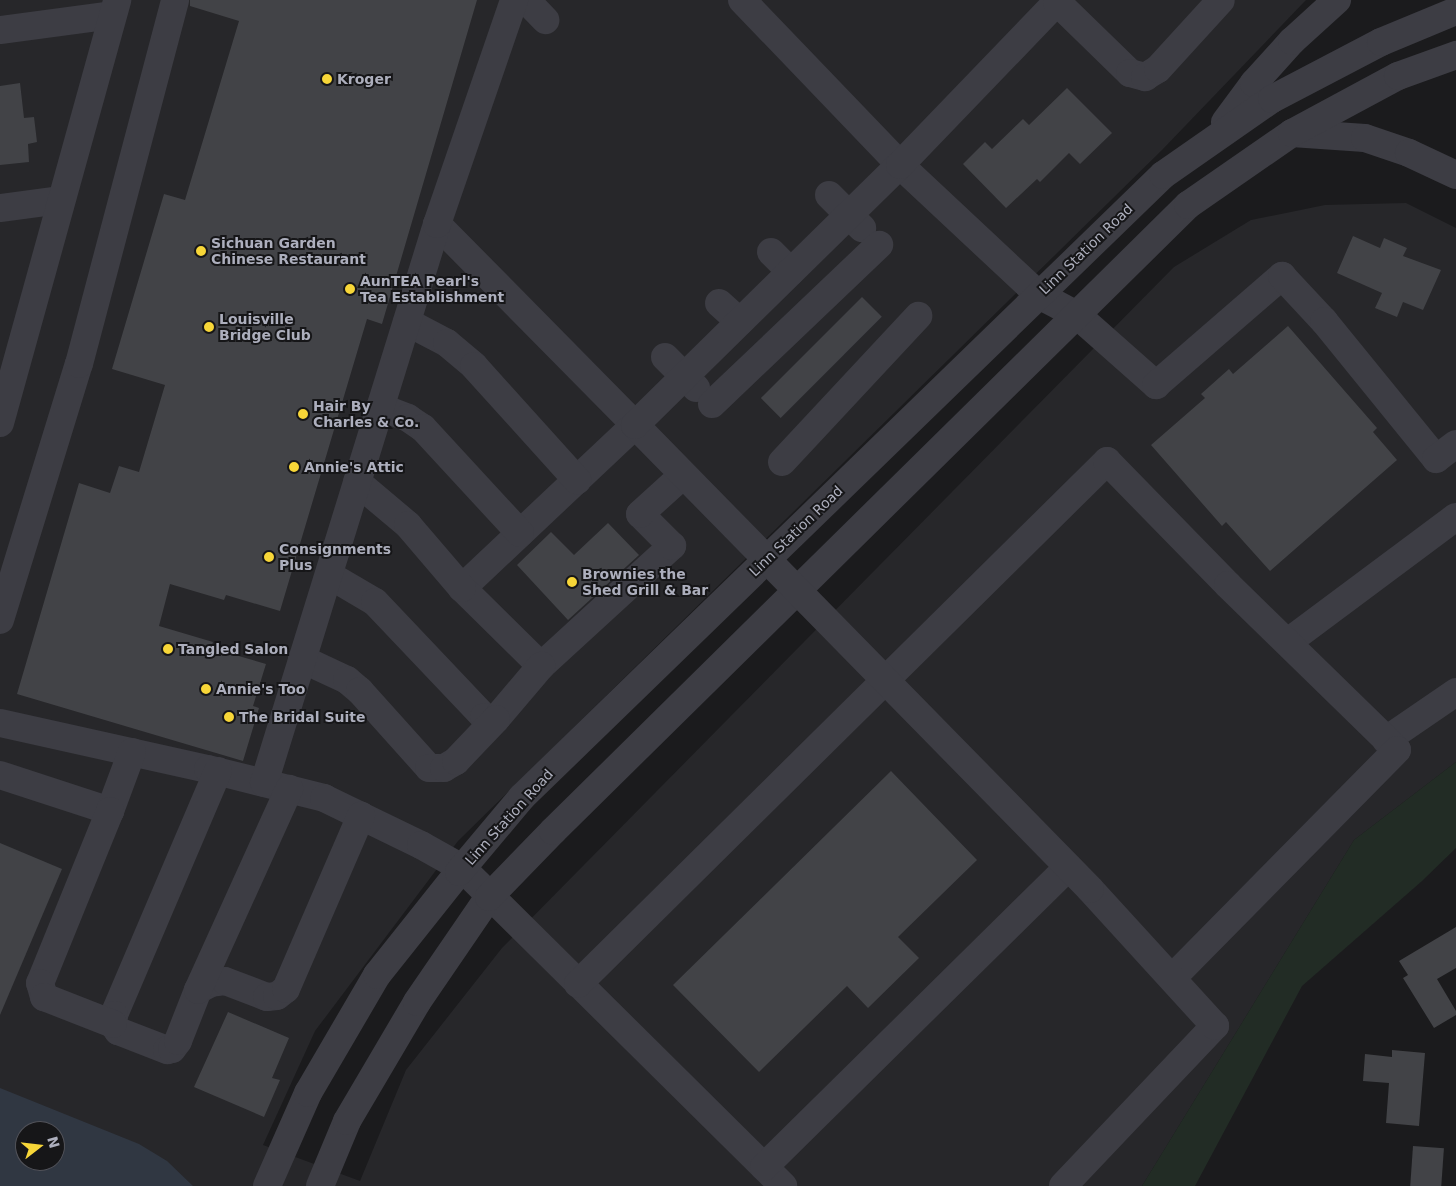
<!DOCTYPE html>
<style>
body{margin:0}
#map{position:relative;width:1456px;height:1186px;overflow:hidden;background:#1b1b1d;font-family:"DejaVu Sans",sans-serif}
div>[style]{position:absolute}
.built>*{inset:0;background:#27272a}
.green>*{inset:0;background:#222c25}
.water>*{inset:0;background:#303742}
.building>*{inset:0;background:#424347;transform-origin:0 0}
.minor>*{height:28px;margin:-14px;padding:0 14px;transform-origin:14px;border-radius:14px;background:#3d3d44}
.dots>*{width:14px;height:14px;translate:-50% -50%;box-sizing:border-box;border:2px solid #161618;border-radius:50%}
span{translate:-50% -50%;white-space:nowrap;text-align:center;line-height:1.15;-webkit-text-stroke:4px #161618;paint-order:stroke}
.poi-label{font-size:14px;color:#adafbd;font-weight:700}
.left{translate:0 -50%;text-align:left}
.street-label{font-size:14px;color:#adafbd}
.north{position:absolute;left:15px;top:1121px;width:50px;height:50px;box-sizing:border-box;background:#161618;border:1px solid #52535a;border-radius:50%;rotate:74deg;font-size:14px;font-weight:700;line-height:20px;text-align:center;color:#adafbd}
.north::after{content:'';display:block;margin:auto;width:18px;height:22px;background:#f7d638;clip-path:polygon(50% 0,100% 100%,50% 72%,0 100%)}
</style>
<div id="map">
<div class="built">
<div style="clip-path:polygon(evenodd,0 0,1306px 0,1162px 150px,458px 841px,315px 1031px,263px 1145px,360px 1181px,406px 1070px,502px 948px,1174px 267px,1251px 220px,1325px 205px,1406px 203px,1456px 228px,1456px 762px,1354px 840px,1142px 1186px,0 1186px,0 0,25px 1131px,55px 1131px,55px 1161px,25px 1161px,25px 1131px)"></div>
</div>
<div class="green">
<div style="clip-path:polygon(1456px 762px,1456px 848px,1422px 881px,1302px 986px,1195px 1186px,1142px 1186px,1354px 840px)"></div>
</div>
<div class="water">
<div style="clip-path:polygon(evenodd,0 1088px,139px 1144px,167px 1161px,193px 1186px,0 1186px,0 1088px,25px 1131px,55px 1131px,55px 1161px,25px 1161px,25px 1131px)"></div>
</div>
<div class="building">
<div style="clip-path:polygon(190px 0,477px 0,382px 324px,367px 319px,280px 611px,226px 595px,224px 600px,170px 584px,159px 626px,213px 642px,211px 648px,266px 664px,253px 706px,259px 708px,243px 761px,17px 694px,79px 483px,110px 493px,119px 466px,139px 472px,165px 385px,112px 369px,164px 194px,185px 200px,239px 21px,190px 6px)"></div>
<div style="clip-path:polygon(20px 83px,24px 118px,34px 117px,37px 142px,28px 144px,29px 162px,0 165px,0 86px)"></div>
<div style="clip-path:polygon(1067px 88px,1112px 133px,1080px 164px,1069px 153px,1040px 182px,1037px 179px,1006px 208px,963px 164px,985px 142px,992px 149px,1023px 119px,1029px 125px)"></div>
<div style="clip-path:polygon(1353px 236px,1380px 248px,1384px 238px,1407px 248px,1403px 256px,1441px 270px,1423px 310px,1403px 302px,1397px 317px,1375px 308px,1382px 293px,1337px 273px)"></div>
<div style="left:862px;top:297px;width:28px;height:143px;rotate:45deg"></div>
<div style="clip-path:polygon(1288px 326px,1377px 428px,1373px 432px,1397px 460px,1270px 571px,1226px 522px,1222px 526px,1151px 445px,1205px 398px,1201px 394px,1229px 369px,1233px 374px)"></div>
<div style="clip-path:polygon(608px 523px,639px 555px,568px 620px,517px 565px,551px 532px,574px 555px)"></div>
<div style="clip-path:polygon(891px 771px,977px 860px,898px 937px,919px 958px,868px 1008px,847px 986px,759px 1072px,673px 985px)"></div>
<div style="clip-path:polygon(0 843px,62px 869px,0 1015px)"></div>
<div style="clip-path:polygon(1456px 927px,1456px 968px,1437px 979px,1456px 1011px,1456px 1015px,1434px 1028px,1403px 978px,1408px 975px,1399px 961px)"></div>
<div style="clip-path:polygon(228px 1012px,289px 1038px,272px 1078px,280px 1080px,264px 1117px,194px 1087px)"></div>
<div style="clip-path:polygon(1392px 1050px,1425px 1053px,1419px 1126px,1386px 1123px,1389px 1083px,1363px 1081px,1365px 1054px,1392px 1057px)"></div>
<div style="left:1413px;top:1146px;width:31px;height:40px;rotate:4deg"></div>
</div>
<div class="minor">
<div style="left:526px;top:0;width:28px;rotate:46deg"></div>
<div style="left:742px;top:0;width:228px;rotate:46.2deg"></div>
<div style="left:900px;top:165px;width:190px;rotate:43.1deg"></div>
<div style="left:1039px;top:295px;width:43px;rotate:27.8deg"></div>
<div style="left:1077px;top:315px;width:106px;rotate:41.5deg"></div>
<div style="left:1156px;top:385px;width:167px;rotate:-40.9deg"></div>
<div style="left:1282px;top:276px;width:62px;rotate:47deg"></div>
<div style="left:1324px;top:321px;width:178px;rotate:50.9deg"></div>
<div style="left:1436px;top:459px;width:25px;rotate:-37deg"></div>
<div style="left:0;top:30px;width:113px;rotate:-7.6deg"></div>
<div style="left:1225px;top:122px;width:49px;rotate:-53.4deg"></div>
<div style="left:1254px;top:83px;width:57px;rotate:-47.9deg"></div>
<div style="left:1292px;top:41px;width:61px;rotate:-42.3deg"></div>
<div style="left:1292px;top:133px;width:73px;rotate:3.9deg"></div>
<div style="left:1365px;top:138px;width:46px;rotate:18.8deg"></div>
<div style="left:1409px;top:153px;width:52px;rotate:25.1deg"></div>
<div style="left:829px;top:195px;width:47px;rotate:45deg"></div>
<div style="left:0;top:208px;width:62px;rotate:-7.5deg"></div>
<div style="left:437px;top:224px;width:282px;rotate:45.4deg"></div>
<div style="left:635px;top:425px;width:238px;rotate:136.7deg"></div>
<div style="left:462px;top:588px;width:111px;rotate:44.6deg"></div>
<div style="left:541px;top:666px;width:178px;rotate:-42.5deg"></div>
<div style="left:672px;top:546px;width:45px;rotate:-135deg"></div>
<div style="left:640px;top:514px;width:58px;rotate:-42.2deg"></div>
<div style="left:771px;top:252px;width:28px;rotate:45deg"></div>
<div style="left:719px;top:303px;width:28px;rotate:42deg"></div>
<div style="left:407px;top:322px;width:45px;rotate:27.7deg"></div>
<div style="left:447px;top:343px;width:35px;rotate:40deg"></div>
<div style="left:474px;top:366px;width:154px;rotate:47.9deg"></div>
<div style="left:665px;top:357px;width:44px;rotate:45deg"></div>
<div style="left:712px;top:404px;width:231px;rotate:-43.6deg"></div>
<div style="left:380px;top:407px;width:30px;rotate:21deg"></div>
<div style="left:408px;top:418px;width:18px;rotate:34deg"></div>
<div style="left:423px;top:428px;width:143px;rotate:47.3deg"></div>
<div style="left:0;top:423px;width:439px;rotate:-74.5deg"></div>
<div style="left:782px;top:462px;width:200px;rotate:-47deg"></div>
<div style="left:357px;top:482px;width:67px;rotate:40.1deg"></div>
<div style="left:408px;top:525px;width:83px;rotate:49.4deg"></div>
<div style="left:329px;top:575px;width:53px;rotate:30.4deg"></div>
<div style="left:375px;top:602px;width:158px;rotate:46.5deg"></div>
<div style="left:484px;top:717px;width:12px;rotate:9deg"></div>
<div style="left:496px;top:719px;width:70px;rotate:-49.7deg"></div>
<div style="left:0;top:620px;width:268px;rotate:-72.9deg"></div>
<div style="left:79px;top:364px;width:376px;rotate:-75.2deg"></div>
<div style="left:1288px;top:642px;width:209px;rotate:-36.7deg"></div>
<div style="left:302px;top:659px;width:50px;rotate:25deg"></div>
<div style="left:347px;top:680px;width:17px;rotate:40deg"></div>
<div style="left:360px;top:691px;width:103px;rotate:48.1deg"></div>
<div style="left:429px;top:768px;width:15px"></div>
<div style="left:444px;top:768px;width:14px;rotate:-30deg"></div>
<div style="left:456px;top:761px;width:58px;rotate:-46.4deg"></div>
<div style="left:0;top:723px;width:213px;rotate:12.5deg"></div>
<div style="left:208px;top:769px;width:120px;rotate:14deg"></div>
<div style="left:324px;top:798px;width:108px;rotate:25.9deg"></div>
<div style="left:421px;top:845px;width:47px;rotate:29.3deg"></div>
<div style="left:462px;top:868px;width:452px;rotate:44.7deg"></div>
<div style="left:1386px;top:740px;width:85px;rotate:-34.4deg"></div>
<div style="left:218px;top:771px;width:265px;rotate:113.1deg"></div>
<div style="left:114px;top:1015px;width:9px;rotate:96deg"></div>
<div style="left:113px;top:1024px;width:9px;rotate:54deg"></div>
<div style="left:118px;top:1031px;width:53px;rotate:21.2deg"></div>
<div style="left:167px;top:1050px;width:5px;rotate:-11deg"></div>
<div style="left:172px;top:1049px;width:10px;rotate:-53deg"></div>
<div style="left:178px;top:1041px;width:55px;rotate:-68.6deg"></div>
<div style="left:198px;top:990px;width:15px;rotate:-28deg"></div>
<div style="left:211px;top:983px;width:14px;rotate:-8deg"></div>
<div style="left:225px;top:981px;width:45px;rotate:20.9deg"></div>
<div style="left:267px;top:997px;width:10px;rotate:-6deg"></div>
<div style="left:277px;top:996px;width:11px;rotate:-38deg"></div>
<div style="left:286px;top:989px;width:189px;rotate:-66.6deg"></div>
<div style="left:0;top:775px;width:116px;rotate:18.1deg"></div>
<div style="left:110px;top:811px;width:63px;rotate:-69.6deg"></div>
<div style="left:264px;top:783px;width:585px;rotate:-72.8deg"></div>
<div style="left:437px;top:224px;width:237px;rotate:-71deg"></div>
<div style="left:110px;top:811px;width:186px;rotate:112.1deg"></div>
<div style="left:40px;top:983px;width:15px;rotate:74deg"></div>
<div style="left:44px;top:997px;width:74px;rotate:21.4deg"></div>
<div style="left:578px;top:984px;width:744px;rotate:-44.67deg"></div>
<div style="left:1107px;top:461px;width:173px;rotate:45.7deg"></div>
<div style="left:1228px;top:585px;width:236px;rotate:44.3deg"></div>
<div style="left:1397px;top:750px;width:320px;rotate:134.6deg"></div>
<div style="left:198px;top:990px;width:221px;rotate:-65.6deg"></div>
<div style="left:764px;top:1167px;width:427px;rotate:-44.6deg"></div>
<div style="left:267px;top:1186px;width:102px;rotate:-66.2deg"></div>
<div style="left:308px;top:1093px;width:137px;rotate:-59.7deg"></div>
<div style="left:377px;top:975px;width:132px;rotate:-51.5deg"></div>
<div style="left:459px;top:872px;width:98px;rotate:-50deg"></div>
<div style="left:522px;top:797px;width:893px;rotate:-44.14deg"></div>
<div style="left:1163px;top:175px;width:133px;rotate:-34.9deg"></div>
<div style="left:1272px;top:99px;width:123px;rotate:-27.6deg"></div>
<div style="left:1381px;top:42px;width:81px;rotate:-22.5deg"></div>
<div style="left:320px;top:1186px;width:70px;rotate:-67.4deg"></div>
<div style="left:347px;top:1121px;width:138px;rotate:-59.5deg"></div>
<div style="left:417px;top:1002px;width:127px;rotate:-55.6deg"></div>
<div style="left:489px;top:897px;width:92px;rotate:-45.9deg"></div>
<div style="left:553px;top:831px;width:892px;rotate:-44.59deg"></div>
<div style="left:1188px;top:205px;width:126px;rotate:-34.7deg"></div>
<div style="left:1292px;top:133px;width:120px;rotate:-28.3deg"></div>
<div style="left:1398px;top:76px;width:62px;rotate:-19.9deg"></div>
<div style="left:1063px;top:1186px;width:221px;rotate:-46.5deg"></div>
<div style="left:1215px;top:1026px;width:185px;rotate:-132.4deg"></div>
<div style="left:1090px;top:889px;width:650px;rotate:-134.44deg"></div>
<div style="left:635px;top:425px;width:371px;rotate:-44.5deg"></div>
<div style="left:900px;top:165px;width:226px;rotate:-46.1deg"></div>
<div style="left:1057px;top:2px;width:102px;rotate:44.2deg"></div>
<div style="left:1130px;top:73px;width:16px;rotate:15deg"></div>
<div style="left:1145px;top:77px;width:15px;rotate:-32deg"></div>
<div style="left:1158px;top:69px;width:93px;rotate:-47.6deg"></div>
</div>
<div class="dots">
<div style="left:327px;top:79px;background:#f7d638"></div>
<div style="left:201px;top:251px;background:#f7d638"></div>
<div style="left:350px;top:289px;background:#f7d638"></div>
<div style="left:209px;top:327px;background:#f7d638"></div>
<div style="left:303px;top:414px;background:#f7d638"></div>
<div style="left:294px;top:467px;background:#f7d638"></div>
<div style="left:269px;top:557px;background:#f7d638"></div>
<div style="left:572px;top:582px;background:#f7d638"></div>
<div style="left:168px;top:649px;background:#f7d638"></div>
<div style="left:206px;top:689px;background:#f7d638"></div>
<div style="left:229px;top:717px;background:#f7d638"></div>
</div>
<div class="poi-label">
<span class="left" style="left:337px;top:79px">Kroger</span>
<span class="left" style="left:211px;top:251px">Sichuan Garden<br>Chinese Restaurant</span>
<span class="left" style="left:360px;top:289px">AunTEA Pearl's<br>Tea Establishment</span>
<span class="left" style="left:219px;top:327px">Louisville<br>Bridge Club</span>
<span class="left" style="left:313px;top:414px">Hair By<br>Charles &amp; Co.</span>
<span class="left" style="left:304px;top:467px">Annie's Attic</span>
<span class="left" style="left:279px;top:557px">Consignments<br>Plus</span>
<span class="left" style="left:582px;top:582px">Brownies the<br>Shed Grill &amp; Bar</span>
<span class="left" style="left:178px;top:649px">Tangled Salon</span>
<span class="left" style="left:216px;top:689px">Annie's Too</span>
<span class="left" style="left:239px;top:717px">The Bridal Suite</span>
</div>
<div class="street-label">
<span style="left:1086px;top:249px;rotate:-44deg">Linn Station Road</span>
<span style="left:796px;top:531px;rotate:-44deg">Linn Station Road</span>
<span style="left:509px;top:817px;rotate:-48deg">Linn Station Road</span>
</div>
<div class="north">N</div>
</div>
